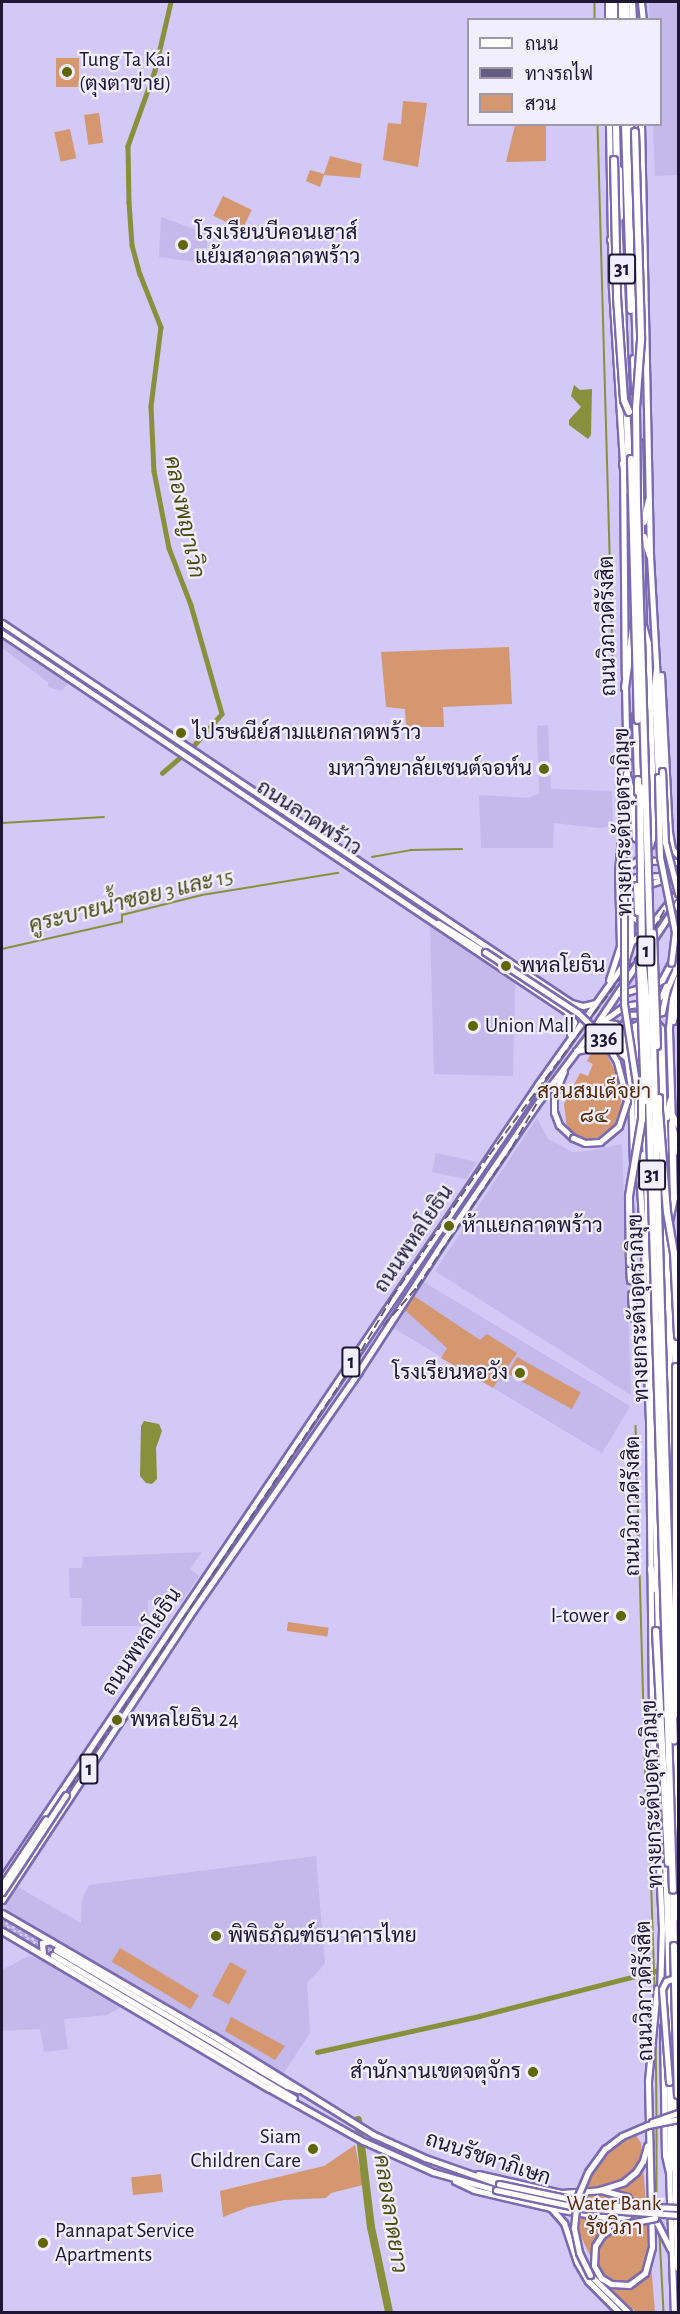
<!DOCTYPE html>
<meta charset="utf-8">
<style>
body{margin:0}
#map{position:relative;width:680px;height:2314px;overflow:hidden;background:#d2c9f7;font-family:"Alegreya Sans",Sarabun,sans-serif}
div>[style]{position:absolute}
.built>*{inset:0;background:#c3b9ea;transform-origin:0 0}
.green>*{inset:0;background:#d4976f;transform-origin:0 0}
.water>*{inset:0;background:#88903c}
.stream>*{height:1.5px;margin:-0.75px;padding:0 0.75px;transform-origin:0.75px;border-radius:0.75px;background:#88903c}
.canal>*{height:4.5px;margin:-2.25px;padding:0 2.25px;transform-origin:2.25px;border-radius:2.25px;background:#88903c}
.river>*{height:8px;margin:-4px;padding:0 4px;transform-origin:4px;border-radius:4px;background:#88903c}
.major-tunnel>*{height:5px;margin-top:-2.5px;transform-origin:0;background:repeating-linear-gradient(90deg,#aea5d0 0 5px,transparent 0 7.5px)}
.highway-tunnel>*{height:6px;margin-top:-3px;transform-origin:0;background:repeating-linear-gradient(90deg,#aea5d0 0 6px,transparent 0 9px)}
.roads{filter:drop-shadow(2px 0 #7b6ab0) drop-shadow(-2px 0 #7b6ab0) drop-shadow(0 2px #7b6ab0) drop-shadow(0 -2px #7b6ab0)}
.minor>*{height:4.5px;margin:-2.25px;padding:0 2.25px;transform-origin:2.25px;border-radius:2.25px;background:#fff}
.major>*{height:5px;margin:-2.5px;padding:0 2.5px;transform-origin:2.5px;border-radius:2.5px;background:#fff}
.highway>*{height:6px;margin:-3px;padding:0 3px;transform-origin:3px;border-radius:3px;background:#fff}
.rail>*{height:1.5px;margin-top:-0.75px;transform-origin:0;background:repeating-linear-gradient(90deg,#655e81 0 9px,transparent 0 13.5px)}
.bridges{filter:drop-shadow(2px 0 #7b6ab0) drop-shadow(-2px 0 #7b6ab0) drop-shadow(0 2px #7b6ab0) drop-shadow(0 -2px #7b6ab0)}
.major-bridge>*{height:5px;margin:-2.5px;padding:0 2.5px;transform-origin:2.5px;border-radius:2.5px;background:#fff}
.highway-bridge>*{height:6px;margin:-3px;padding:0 3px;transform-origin:3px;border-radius:3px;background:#fff}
.dots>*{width:16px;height:16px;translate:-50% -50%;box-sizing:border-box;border:3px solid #f1efff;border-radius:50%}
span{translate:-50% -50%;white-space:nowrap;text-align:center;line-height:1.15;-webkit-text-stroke:4.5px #f1efff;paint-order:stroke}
.shield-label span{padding:2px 4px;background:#f1efff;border:2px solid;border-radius:4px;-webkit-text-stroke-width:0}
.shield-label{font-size:20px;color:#1e1733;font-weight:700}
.poi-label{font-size:21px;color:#1e1733}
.left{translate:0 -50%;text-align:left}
.right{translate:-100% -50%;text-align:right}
.street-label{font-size:21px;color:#1e1733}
.park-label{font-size:21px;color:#572902}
.water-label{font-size:22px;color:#474c0c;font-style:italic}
.frame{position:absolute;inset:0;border:3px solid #1e1733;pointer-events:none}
.legend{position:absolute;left:467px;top:18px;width:195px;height:108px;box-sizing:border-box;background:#f1efff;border:2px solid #9d99ad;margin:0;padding:8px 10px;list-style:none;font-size:18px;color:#1e1733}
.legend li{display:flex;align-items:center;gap:12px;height:30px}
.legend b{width:30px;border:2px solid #9d99ad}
</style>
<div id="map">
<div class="built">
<div style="clip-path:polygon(649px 2px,678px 2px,678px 175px,655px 176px,653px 125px,660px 124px,660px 20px,650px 19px)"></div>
<div style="clip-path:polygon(161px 217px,207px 234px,207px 259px,203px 263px,159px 257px)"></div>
<div style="clip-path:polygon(2px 637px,69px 682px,62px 691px,48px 687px,48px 682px,2px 648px)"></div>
<div style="clip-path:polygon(548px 725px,551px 789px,612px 791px,613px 826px,599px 828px,554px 823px,553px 848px,481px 848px,479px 795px,529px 798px,539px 793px,537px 726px)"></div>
<div style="clip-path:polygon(430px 925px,515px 983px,513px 1076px,434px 1074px)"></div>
<div style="clip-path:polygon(537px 1118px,548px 1139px,573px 1152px,589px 1151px,622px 1144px,631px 1395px,435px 1271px)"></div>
<div style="clip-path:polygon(436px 1153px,477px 1162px,466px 1179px,432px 1172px)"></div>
<div style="left:422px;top:1281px;width:243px;height:55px;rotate:31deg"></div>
<div style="clip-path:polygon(202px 1552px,190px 1569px,199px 1576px,181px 1602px,148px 1600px,148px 1626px,81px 1626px,82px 1598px,70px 1598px,69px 1568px,82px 1568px,83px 1557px)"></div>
<div style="clip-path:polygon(316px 1856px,325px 1964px,307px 1983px,310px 2033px,283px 2074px,7px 1910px,5px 1903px,16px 1886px,81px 1923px,82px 1899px,89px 1885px)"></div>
<div style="clip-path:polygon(29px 1956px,49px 1963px,123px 2006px,107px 2015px,64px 2019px,68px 2049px,44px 2052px,40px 2029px,2px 2031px,2px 1970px)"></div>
</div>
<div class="green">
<div style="left:56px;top:58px;width:23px;height:29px"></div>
<div style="clip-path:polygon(403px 101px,427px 103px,418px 167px,383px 160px,388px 123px,401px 124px)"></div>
<div style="left:99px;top:113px;width:30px;height:15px;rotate:82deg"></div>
<div style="clip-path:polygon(515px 125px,546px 125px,546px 161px,506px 162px)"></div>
<div style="left:70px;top:129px;width:30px;height:16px;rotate:78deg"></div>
<div style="clip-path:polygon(330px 156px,362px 164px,360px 178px,324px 175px,320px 187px,306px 181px,310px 170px,324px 174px)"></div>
<div style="left:223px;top:196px;width:32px;height:22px;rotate:26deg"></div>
<div style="clip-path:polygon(509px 647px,512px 704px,443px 707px,444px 727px,406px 727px,405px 709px,386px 707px,381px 652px)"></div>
<div style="clip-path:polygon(599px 1040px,619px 1078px,622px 1109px,617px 1123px,604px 1136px,586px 1141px,574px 1136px,567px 1129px,564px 1104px,580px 1073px,588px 1076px,593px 1064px,587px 1061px)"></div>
<div style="clip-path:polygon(414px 1296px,480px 1340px,487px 1334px,517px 1353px,493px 1388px,441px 1358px,447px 1348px,405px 1310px)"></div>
<div style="left:517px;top:1357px;width:73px;height:19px;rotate:29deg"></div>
<div style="left:288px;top:1622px;width:41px;height:9px;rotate:8deg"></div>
<div style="left:120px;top:1948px;width:92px;height:16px;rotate:31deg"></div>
<div style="left:230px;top:1962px;width:19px;height:38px;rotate:28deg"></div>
<div style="clip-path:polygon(231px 2017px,285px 2046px,275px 2060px,225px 2031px)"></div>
<div style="clip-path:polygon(636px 2135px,641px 2143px,655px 2312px,636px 2312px,605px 2285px,580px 2235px,580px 2198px,597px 2160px,610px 2147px)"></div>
<div style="clip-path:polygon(355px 2145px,363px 2185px,331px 2193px,326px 2198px,284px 2200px,249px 2207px,223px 2217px,220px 2191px,324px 2166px)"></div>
<div style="left:161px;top:2174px;width:18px;height:30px;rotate:84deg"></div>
</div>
<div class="water">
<div style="clip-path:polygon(574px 385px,580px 390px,592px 389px,591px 435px,588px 439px,569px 425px,569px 420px,581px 407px,571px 396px)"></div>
<div style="clip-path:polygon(144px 1421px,159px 1424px,162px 1431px,156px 1448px,157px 1479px,152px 1484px,146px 1483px,140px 1476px,141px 1426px)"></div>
</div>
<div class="stream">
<div style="left:595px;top:2px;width:18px;rotate:90deg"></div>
<div style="left:598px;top:124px;width:533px;rotate:88.39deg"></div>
<div style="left:2px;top:823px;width:102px;rotate:-3.4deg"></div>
<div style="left:372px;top:857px;width:39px;rotate:-10deg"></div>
<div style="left:410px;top:850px;width:52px;rotate:-1.1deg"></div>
<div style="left:2px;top:949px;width:123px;rotate:-12.7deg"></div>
<div style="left:122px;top:922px;width:7px;rotate:-90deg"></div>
<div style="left:122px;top:915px;width:82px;rotate:-14deg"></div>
<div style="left:202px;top:895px;width:138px;rotate:-9.2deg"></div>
<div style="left:636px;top:1426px;width:382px;rotate:88.4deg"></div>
<div style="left:647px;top:1808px;width:28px;rotate:84deg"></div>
<div style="left:650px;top:1836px;width:152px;rotate:88.1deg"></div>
<div style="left:656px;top:2023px;width:94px;rotate:89.4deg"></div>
<div style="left:657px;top:2125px;width:79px;rotate:90deg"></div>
<div style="left:658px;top:2209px;width:13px;rotate:86deg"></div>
<div style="left:660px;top:2236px;width:76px;rotate:87deg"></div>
</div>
<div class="canal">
<div style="left:171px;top:2px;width:71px;rotate:103.1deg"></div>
<div style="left:155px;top:71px;width:80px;rotate:109.8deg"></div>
<div style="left:128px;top:146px;width:56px;rotate:89deg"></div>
<div style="left:129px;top:202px;width:43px;rotate:86deg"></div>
<div style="left:132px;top:245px;width:30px;rotate:75deg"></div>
<div style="left:140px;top:274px;width:57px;rotate:68.4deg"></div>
<div style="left:161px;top:327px;width:80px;rotate:97.2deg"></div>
<div style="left:151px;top:406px;width:65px;rotate:87.4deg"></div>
<div style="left:154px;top:471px;width:78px;rotate:79deg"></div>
<div style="left:169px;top:548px;width:61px;rotate:68.9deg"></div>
<div style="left:191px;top:605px;width:113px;rotate:74.1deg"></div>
<div style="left:222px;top:714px;width:44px;rotate:131.3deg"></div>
<div style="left:162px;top:773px;width:23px;rotate:-41deg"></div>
<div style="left:317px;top:2052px;width:166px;rotate:-12.5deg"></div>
<div style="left:479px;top:2016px;width:187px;rotate:-14.3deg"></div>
</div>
<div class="river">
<div style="left:358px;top:2120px;width:108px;rotate:83.1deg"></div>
<div style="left:371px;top:2227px;width:87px;rotate:78deg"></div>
</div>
<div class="major-tunnel">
<div style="left:2px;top:1919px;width:62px;rotate:29.9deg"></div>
<div style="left:2px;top:1925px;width:59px;rotate:30.5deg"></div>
</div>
<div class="highway-tunnel">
<div style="left:631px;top:1280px;width:15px;rotate:86deg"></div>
</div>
<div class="roads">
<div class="minor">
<div style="left:672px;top:1114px;width:13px;rotate:61deg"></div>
</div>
<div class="major">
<div style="left:608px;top:2px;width:18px;rotate:90deg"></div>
<div style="left:641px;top:2px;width:18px;rotate:84deg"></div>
<div style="left:609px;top:124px;width:164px;rotate:89deg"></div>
<div style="left:612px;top:288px;width:176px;rotate:86.4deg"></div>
<div style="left:623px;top:464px;width:212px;rotate:89.5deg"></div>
<div style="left:641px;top:124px;width:432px;rotate:88.8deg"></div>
<div style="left:650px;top:556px;width:215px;rotate:86.8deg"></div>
<div style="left:2px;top:623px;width:684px;rotate:33.74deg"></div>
<div style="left:571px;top:1003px;width:12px;rotate:14deg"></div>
<div style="left:583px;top:1006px;width:12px;rotate:-14deg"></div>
<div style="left:2px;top:633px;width:679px;rotate:33.83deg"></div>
<div style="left:566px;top:1011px;width:14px;rotate:54deg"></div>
<div style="left:574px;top:1022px;width:13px;rotate:108deg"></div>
<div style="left:656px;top:669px;width:18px;rotate:96deg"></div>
<div style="left:654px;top:687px;width:90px;rotate:87.5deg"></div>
<div style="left:661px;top:675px;width:157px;rotate:87.1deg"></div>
<div style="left:669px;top:832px;width:17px;rotate:80deg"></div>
<div style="left:672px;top:849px;width:8px;rotate:45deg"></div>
<div style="left:625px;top:685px;width:93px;rotate:88.8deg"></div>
<div style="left:624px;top:874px;width:9px;rotate:-63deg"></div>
<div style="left:628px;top:866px;width:12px;rotate:-31deg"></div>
<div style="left:638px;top:860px;width:40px;rotate:2.9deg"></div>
<div style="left:624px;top:890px;width:29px;rotate:-94deg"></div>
<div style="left:622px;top:861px;width:52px;rotate:-82.3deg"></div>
<div style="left:629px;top:809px;width:22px;rotate:-93deg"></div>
<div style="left:631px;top:901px;width:14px;rotate:-65deg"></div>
<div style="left:637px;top:888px;width:33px;rotate:-18deg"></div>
<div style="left:632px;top:916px;width:13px;rotate:39deg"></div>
<div style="left:642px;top:924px;width:11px;rotate:-22deg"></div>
<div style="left:438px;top:923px;width:55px;rotate:31.7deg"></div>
<div style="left:631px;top:942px;width:19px;rotate:-36deg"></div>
<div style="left:646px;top:931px;width:51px;rotate:-51.3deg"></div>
<div style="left:675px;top:967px;width:11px;rotate:-75deg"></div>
<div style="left:678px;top:978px;width:22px;rotate:106deg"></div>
<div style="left:672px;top:999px;width:31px;rotate:96deg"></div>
<div style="left:669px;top:1030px;width:94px;rotate:88.2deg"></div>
<div style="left:672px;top:1124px;width:29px;rotate:78deg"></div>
<div style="left:609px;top:980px;width:35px;rotate:-72deg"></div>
<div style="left:620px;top:947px;width:74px;rotate:-91.5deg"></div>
<div style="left:618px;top:873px;width:100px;rotate:-85.4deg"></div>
<div style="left:652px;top:986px;width:12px;rotate:-31deg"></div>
<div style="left:662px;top:980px;width:19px;rotate:-62deg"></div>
<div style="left:620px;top:994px;width:24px;rotate:-17deg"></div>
<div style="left:654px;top:1002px;width:11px;rotate:-41deg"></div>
<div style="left:662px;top:995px;width:10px;rotate:-66deg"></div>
<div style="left:654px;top:1014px;width:8px;rotate:-14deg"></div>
<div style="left:662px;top:1012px;width:24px;rotate:-78deg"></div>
<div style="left:667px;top:989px;width:27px;rotate:-66deg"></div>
<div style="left:673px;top:1021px;width:27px;rotate:-80deg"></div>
<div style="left:600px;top:1023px;width:29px;rotate:-35deg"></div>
<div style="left:624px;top:1006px;width:21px;rotate:-8deg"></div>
<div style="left:594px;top:1031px;width:16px;rotate:-30deg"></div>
<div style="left:608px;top:1023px;width:7px;rotate:8deg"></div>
<div style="left:615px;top:1024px;width:9px;rotate:49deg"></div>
<div style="left:576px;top:1051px;width:30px;rotate:-12deg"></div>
<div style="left:605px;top:1045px;width:11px;rotate:22deg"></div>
<div style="left:615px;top:1049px;width:15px;rotate:37deg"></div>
<div style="left:564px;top:1071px;width:25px;rotate:113deg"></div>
<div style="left:554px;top:1094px;width:18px;rotate:90deg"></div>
<div style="left:554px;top:1112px;width:14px;rotate:69deg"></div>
<div style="left:559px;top:1125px;width:19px;rotate:43deg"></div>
<div style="left:637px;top:1089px;width:47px;rotate:90deg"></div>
<div style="left:638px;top:1155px;width:80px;rotate:86.4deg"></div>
<div style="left:633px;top:1163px;width:74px;rotate:-91.5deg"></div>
<div style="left:631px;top:1089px;width:64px;rotate:-98.1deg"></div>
<div style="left:622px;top:1026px;width:14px;rotate:-54deg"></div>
<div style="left:630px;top:1015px;width:15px;rotate:-4deg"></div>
<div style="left:643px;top:1265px;width:158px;rotate:87.8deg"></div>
<div style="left:649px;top:1423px;width:300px;rotate:89.4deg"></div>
<div style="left:652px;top:1723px;width:206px;rotate:87.2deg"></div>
<div style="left:662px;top:1929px;width:64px;rotate:91.8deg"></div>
<div style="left:2px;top:1879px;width:959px;rotate:-56.01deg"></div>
<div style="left:538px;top:1084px;width:150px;rotate:-54.5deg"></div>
<div style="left:625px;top:962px;width:21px;rotate:-73deg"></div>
<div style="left:631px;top:942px;width:61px;rotate:-90.9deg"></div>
<div style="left:630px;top:881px;width:7px;rotate:-34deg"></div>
<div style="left:636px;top:877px;width:29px;rotate:-2deg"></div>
<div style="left:665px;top:876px;width:14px;rotate:-17deg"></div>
<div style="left:2px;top:1900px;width:340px;rotate:-56.6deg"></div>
<div style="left:189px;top:1616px;width:298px;rotate:-55.2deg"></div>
<div style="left:359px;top:1371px;width:156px;rotate:-57deg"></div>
<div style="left:444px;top:1240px;width:163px;rotate:-55.7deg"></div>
<div style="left:536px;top:1105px;width:100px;rotate:-53.1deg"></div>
<div style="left:596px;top:1025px;width:148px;rotate:-56.3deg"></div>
<div style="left:2px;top:1913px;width:243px;rotate:30.2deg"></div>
<div style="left:212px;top:2035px;width:190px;rotate:31.7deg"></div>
<div style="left:374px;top:2135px;width:56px;rotate:24.3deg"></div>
<div style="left:425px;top:2158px;width:78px;rotate:19.4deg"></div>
<div style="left:2px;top:1931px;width:309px;rotate:30.6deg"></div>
<div style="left:268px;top:2088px;width:109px;rotate:29.2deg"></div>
<div style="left:363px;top:2141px;width:77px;rotate:23.9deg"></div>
<div style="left:433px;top:2172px;width:66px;rotate:15.9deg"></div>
<div style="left:56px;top:1950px;width:268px;rotate:30.5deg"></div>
<div style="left:287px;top:2086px;width:12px;rotate:20deg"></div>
<div style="left:43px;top:1955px;width:12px;rotate:-95deg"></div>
<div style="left:42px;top:1943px;width:9px;rotate:-13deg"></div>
<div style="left:53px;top:1955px;width:280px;rotate:30.7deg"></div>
<div style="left:663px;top:2027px;width:128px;rotate:89.1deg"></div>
<div style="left:665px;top:2155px;width:17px;rotate:77deg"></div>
<div style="left:669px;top:2172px;width:140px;rotate:88deg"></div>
<div style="left:669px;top:2082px;width:86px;rotate:89.3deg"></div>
<div style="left:478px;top:2174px;width:85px;rotate:12.9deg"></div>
<div style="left:561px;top:2193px;width:39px;rotate:-4deg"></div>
<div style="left:600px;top:2190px;width:25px;rotate:-18deg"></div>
<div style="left:624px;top:2182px;width:16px;rotate:-40deg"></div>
<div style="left:636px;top:2172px;width:13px;rotate:-58deg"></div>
<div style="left:643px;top:2161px;width:16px;rotate:-75deg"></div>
<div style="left:455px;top:2181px;width:21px;rotate:25deg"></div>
<div style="left:474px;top:2190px;width:79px;rotate:13.2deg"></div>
<div style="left:551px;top:2208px;width:66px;rotate:9.6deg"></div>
<div style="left:616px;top:2219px;width:12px;rotate:-14deg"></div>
<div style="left:628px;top:2216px;width:12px;rotate:-76deg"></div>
<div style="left:631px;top:2204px;width:8px;rotate:-120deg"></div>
<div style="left:627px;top:2197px;width:28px;rotate:-165deg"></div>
<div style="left:551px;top:2208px;width:20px;rotate:49deg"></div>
<div style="left:564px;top:2223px;width:41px;rotate:71.6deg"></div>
<div style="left:577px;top:2262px;width:22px;rotate:60deg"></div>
<div style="left:588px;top:2281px;width:44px;rotate:45deg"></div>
<div style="left:653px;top:2215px;width:38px;rotate:63deg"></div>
<div style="left:615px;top:2226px;width:16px;rotate:145deg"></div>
<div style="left:602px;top:2235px;width:13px;rotate:122deg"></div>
<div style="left:595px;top:2246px;width:20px;rotate:93deg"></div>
<div style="left:594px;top:2266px;width:14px;rotate:60deg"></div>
<div style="left:601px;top:2278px;width:12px;rotate:31deg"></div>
<div style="left:611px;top:2284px;width:18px;rotate:3deg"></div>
<div style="left:629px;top:2285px;width:20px;rotate:-37deg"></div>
<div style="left:645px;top:2273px;width:27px;rotate:-75deg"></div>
<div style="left:652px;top:2247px;width:166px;rotate:-91.4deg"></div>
<div style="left:648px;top:2081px;width:93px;rotate:-84.5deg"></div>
<div style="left:590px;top:2275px;width:53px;rotate:44.2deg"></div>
</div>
<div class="highway">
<div style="left:614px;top:2px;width:18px;rotate:90deg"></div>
<div style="left:622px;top:2px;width:18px;rotate:90deg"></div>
<div style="left:626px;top:2px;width:18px;rotate:87deg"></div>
<div style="left:632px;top:2px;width:18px;rotate:87deg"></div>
<div style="left:616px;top:124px;width:48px;rotate:88.8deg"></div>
<div style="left:625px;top:124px;width:186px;rotate:88.2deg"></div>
<div style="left:630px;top:124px;width:240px;rotate:88.3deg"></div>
<div style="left:619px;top:170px;width:47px;rotate:88.8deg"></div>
<div style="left:618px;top:215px;width:248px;rotate:87.5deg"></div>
<div style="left:611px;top:240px;width:13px;rotate:72deg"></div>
<div style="left:634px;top:359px;width:32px;rotate:88deg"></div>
<div style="left:639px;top:443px;width:185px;rotate:88.8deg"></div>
<div style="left:623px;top:464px;width:31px;rotate:77deg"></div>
<div style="left:644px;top:522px;width:22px;rotate:-77deg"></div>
<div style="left:644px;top:537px;width:20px;rotate:72deg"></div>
<div style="left:625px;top:688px;width:61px;rotate:-82.4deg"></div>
<div style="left:636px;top:716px;width:64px;rotate:88.2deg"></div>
<div style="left:627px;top:776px;width:18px;rotate:74deg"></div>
<div style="left:632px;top:793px;width:45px;rotate:84.9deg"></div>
<div style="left:636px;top:838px;width:16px;rotate:27deg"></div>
<div style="left:650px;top:845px;width:12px;rotate:-70deg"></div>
<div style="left:654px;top:834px;width:190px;rotate:-91.8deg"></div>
<div style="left:648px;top:644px;width:20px;rotate:-105deg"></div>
<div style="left:655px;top:1022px;width:9px;rotate:49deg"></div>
<div style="left:661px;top:1029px;width:127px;rotate:88.2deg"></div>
<div style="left:645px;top:1101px;width:536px;rotate:88.5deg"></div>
<div style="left:641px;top:1103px;width:40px;rotate:-91.4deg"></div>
<div style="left:640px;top:1063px;width:36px;rotate:-99deg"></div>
<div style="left:634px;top:1027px;width:12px;rotate:-24deg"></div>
<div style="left:667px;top:1117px;width:17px;rotate:-77deg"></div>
<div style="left:672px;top:1124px;width:74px;rotate:88.5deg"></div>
<div style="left:674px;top:1198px;width:35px;rotate:102deg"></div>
<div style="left:667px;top:1232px;width:135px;rotate:86.2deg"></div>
<div style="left:661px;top:1174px;width:167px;rotate:87.3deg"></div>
<div style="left:669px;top:1341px;width:227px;rotate:89deg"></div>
<div style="left:641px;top:1181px;width:26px;rotate:-88deg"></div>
<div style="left:643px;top:1233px;width:37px;rotate:85deg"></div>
<div style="left:630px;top:1263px;width:17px;rotate:87deg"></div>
<div style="left:632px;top:1295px;width:16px;rotate:86deg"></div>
<div style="left:633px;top:1311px;width:44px;rotate:72.8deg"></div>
<div style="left:651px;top:1569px;width:20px;rotate:81deg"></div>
<div style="left:677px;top:1710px;width:33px;rotate:88deg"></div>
<div style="left:674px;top:1740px;width:178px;rotate:88.7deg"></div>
<div style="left:656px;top:1794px;width:23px;rotate:-72deg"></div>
<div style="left:666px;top:1858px;width:410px;rotate:88.3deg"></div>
<div style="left:673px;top:1890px;width:56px;rotate:89deg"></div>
</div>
</div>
<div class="rail">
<div style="left:383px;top:1326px;width:52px;rotate:-48.9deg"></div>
<div style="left:417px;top:1287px;width:169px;rotate:-55.8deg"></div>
<div style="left:512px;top:1147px;width:55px;rotate:-60.6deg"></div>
<div style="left:2px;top:1889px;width:633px;rotate:-56.21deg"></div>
<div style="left:354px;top:1363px;width:76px;rotate:-60.1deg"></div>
<div style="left:392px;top:1297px;width:172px;rotate:-55.7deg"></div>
<div style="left:489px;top:1155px;width:265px;rotate:-53.4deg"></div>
<div style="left:647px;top:942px;width:65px;rotate:-61.5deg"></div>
</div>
<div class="bridges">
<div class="major-bridge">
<div style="left:662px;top:771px;width:71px;rotate:87.6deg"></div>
<div style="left:665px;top:842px;width:53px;rotate:75.7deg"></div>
<div style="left:658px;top:777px;width:80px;rotate:88.6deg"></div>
<div style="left:660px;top:857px;width:76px;rotate:78.7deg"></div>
<div style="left:675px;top:932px;width:31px;rotate:97deg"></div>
<div style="left:624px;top:890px;width:114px;rotate:90deg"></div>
<div style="left:624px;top:1004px;width:86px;rotate:81.3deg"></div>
<div style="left:485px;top:952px;width:111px;rotate:33.3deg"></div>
<div style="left:578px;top:1013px;width:32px;rotate:44deg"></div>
<div style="left:601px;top:1035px;width:31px;rotate:59deg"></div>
<div style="left:617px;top:1062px;width:40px;rotate:75.6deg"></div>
<div style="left:627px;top:1101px;width:26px;rotate:108deg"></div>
<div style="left:619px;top:1126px;width:25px;rotate:140deg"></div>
<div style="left:600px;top:1142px;width:15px;rotate:176deg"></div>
<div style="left:585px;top:1143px;width:13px;rotate:-157deg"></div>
<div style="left:2px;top:1885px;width:79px;rotate:-56.3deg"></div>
<div style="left:2px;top:1892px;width:116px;rotate:-56.6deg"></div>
<div style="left:669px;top:2082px;width:93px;rotate:-94.3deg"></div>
<div style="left:662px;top:1989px;width:9px;rotate:-63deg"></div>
<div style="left:666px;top:1981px;width:13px;rotate:-18deg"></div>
<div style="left:652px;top:2122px;width:28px;rotate:-19deg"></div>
<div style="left:499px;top:2184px;width:102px;rotate:11.9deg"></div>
<div style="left:599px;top:2205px;width:79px;rotate:2.2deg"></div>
<div style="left:496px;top:2190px;width:86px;rotate:12.1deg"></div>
<div style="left:580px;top:2208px;width:98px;rotate:4.1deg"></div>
<div style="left:615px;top:2226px;width:41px;rotate:-11.3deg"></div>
<div style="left:590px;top:2275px;width:25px;rotate:-116deg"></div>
<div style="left:579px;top:2252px;width:25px;rotate:-102deg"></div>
<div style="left:574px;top:2228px;width:30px;rotate:-84deg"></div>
<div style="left:577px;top:2198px;width:28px;rotate:-67deg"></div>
<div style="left:588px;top:2172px;width:29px;rotate:-54deg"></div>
<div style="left:605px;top:2149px;width:21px;rotate:-37deg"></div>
<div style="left:622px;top:2136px;width:28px;rotate:-23deg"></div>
<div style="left:648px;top:2125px;width:31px;rotate:-11deg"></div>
</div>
<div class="highway-bridge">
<div style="left:635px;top:132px;width:208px;rotate:88.3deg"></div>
<div style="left:641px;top:340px;width:68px;rotate:94.2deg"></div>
<div style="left:636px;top:408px;width:96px;rotate:89.4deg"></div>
<div style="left:637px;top:504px;width:1237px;rotate:88.29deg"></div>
<div style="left:614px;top:160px;width:137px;rotate:88.7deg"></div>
<div style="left:617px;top:297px;width:103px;rotate:86.1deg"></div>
<div style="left:624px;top:400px;width:13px;rotate:67deg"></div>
<div style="left:631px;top:459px;width:261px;rotate:88.5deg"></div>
<div style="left:640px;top:787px;width:167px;rotate:89.3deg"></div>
<div style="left:642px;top:954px;width:43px;rotate:84.7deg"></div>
<div style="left:646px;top:997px;width:893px;rotate:88.27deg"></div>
<div style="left:638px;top:792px;width:12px;rotate:-90deg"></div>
<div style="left:637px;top:886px;width:26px;rotate:88deg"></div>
<div style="left:653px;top:933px;width:113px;rotate:88deg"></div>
<div style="left:640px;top:964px;width:137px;rotate:87.9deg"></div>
<div style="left:659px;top:1098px;width:15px;rotate:90deg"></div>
<div style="left:659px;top:1111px;width:101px;rotate:85.5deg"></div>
<div style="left:667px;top:1212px;width:42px;rotate:80.3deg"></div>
<div style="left:674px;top:1253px;width:83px;rotate:87.2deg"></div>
<div style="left:630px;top:1263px;width:67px;rotate:-90.9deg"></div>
<div style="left:629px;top:1196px;width:78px;rotate:-80.4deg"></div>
<div style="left:642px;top:1119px;width:22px;rotate:-90deg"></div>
<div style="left:676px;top:1367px;width:347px;rotate:90deg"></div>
<div style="left:656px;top:1631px;width:232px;rotate:87deg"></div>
<div style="left:674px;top:1946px;width:149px;rotate:88.5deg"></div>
</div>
</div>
<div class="dots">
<div style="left:67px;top:72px;background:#606604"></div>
<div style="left:183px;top:245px;background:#606604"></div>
<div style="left:181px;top:733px;background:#606604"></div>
<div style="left:544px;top:769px;background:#606604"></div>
<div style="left:506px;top:966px;background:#606604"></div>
<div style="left:473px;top:1026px;background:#606604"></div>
<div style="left:449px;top:1226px;background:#606604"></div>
<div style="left:520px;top:1373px;background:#606604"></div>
<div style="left:621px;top:1616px;background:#606604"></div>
<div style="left:117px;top:1720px;background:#606604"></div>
<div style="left:216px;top:1936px;background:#606604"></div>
<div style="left:533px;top:2072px;background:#606604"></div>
<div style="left:313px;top:2149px;background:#606604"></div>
<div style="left:43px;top:2243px;background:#606604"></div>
</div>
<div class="shield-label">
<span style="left:622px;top:269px">31</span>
<span style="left:646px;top:951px">1</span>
<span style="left:604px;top:1039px">336</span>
<span style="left:652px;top:1175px">31</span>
<span style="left:351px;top:1362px">1</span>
<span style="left:89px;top:1769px">1</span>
</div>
<div class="poi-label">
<span class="left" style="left:79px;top:72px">Tung Ta Kai<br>(ตุงตาข่าย)</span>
<span class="left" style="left:195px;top:245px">โรงเรียนบีคอนเฮาส์<br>แย้มสอาดลาดพร้าว</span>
<span class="left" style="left:193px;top:733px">ไปรษณีย์สามแยกลาดพร้าว</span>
<span class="right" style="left:532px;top:769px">มหาวิทยาลัยเซนต์จอห์น</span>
<span class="left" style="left:520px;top:966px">พหลโยธิน</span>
<span class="left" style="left:485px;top:1026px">Union Mall</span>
<span class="left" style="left:462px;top:1226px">ห้าแยกลาดพร้าว</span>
<span class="right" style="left:508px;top:1373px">โรงเรียนหอวัง</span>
<span class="right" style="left:609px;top:1616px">I-tower</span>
<span class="left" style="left:130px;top:1720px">พหลโยธิน 24</span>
<span class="left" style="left:228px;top:1936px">พิพิธภัณฑ์ธนาคารไทย</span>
<span class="right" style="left:521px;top:2072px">สำนักงานเขตจตุจักร</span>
<span class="right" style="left:301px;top:2149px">Siam<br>Children Care</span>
<span class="left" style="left:55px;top:2243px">Pannapat Service<br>Apartments</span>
</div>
<div class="street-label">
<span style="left:608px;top:626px;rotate:-91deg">ถนนวิภาวดีรังสิต</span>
<span style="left:309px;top:818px;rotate:33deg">ถนนลาดพร้าว</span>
<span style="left:624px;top:822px;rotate:-91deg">ทางยกระดับอุตราภิมุข</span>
<span style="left:414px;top:1239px;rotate:-56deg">ถนนพหลโยธิน</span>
<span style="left:639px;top:1308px;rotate:-92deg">ทางยกระดับอุตราภิมุข</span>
<span style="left:633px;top:1506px;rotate:-90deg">ถนนวิภาวดีรังสิต</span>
<span style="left:142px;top:1642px;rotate:-56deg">ถนนพหลโยธิน</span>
<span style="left:653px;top:1794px;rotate:-92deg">ทางยกระดับอุตราภิมุข</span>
<span style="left:645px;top:1991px;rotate:-91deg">ถนนวิภาวดีรังสิต</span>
<span style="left:488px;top:2159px;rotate:18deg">ถนนรัชดาภิเษก</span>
</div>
<div class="park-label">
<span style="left:594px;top:1104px">สวนสมเด็จย่า<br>๘๔</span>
<span style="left:614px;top:2216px">Water Bank<br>รัชวิภา</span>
</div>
<div class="water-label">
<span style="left:184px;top:517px;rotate:78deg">คลองพญาเวิก</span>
<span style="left:131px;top:901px;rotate:-14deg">คูระบายน้ำซอย 3 และ 15</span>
<span style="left:390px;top:2214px;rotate:81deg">คลองลาดยาว</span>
</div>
<div class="frame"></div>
<ul class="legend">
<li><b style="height:8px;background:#fff"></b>ถนน</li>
<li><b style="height:8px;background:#655e81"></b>ทางรถไฟ</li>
<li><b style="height:16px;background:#d4976f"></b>สวน</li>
</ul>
</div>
